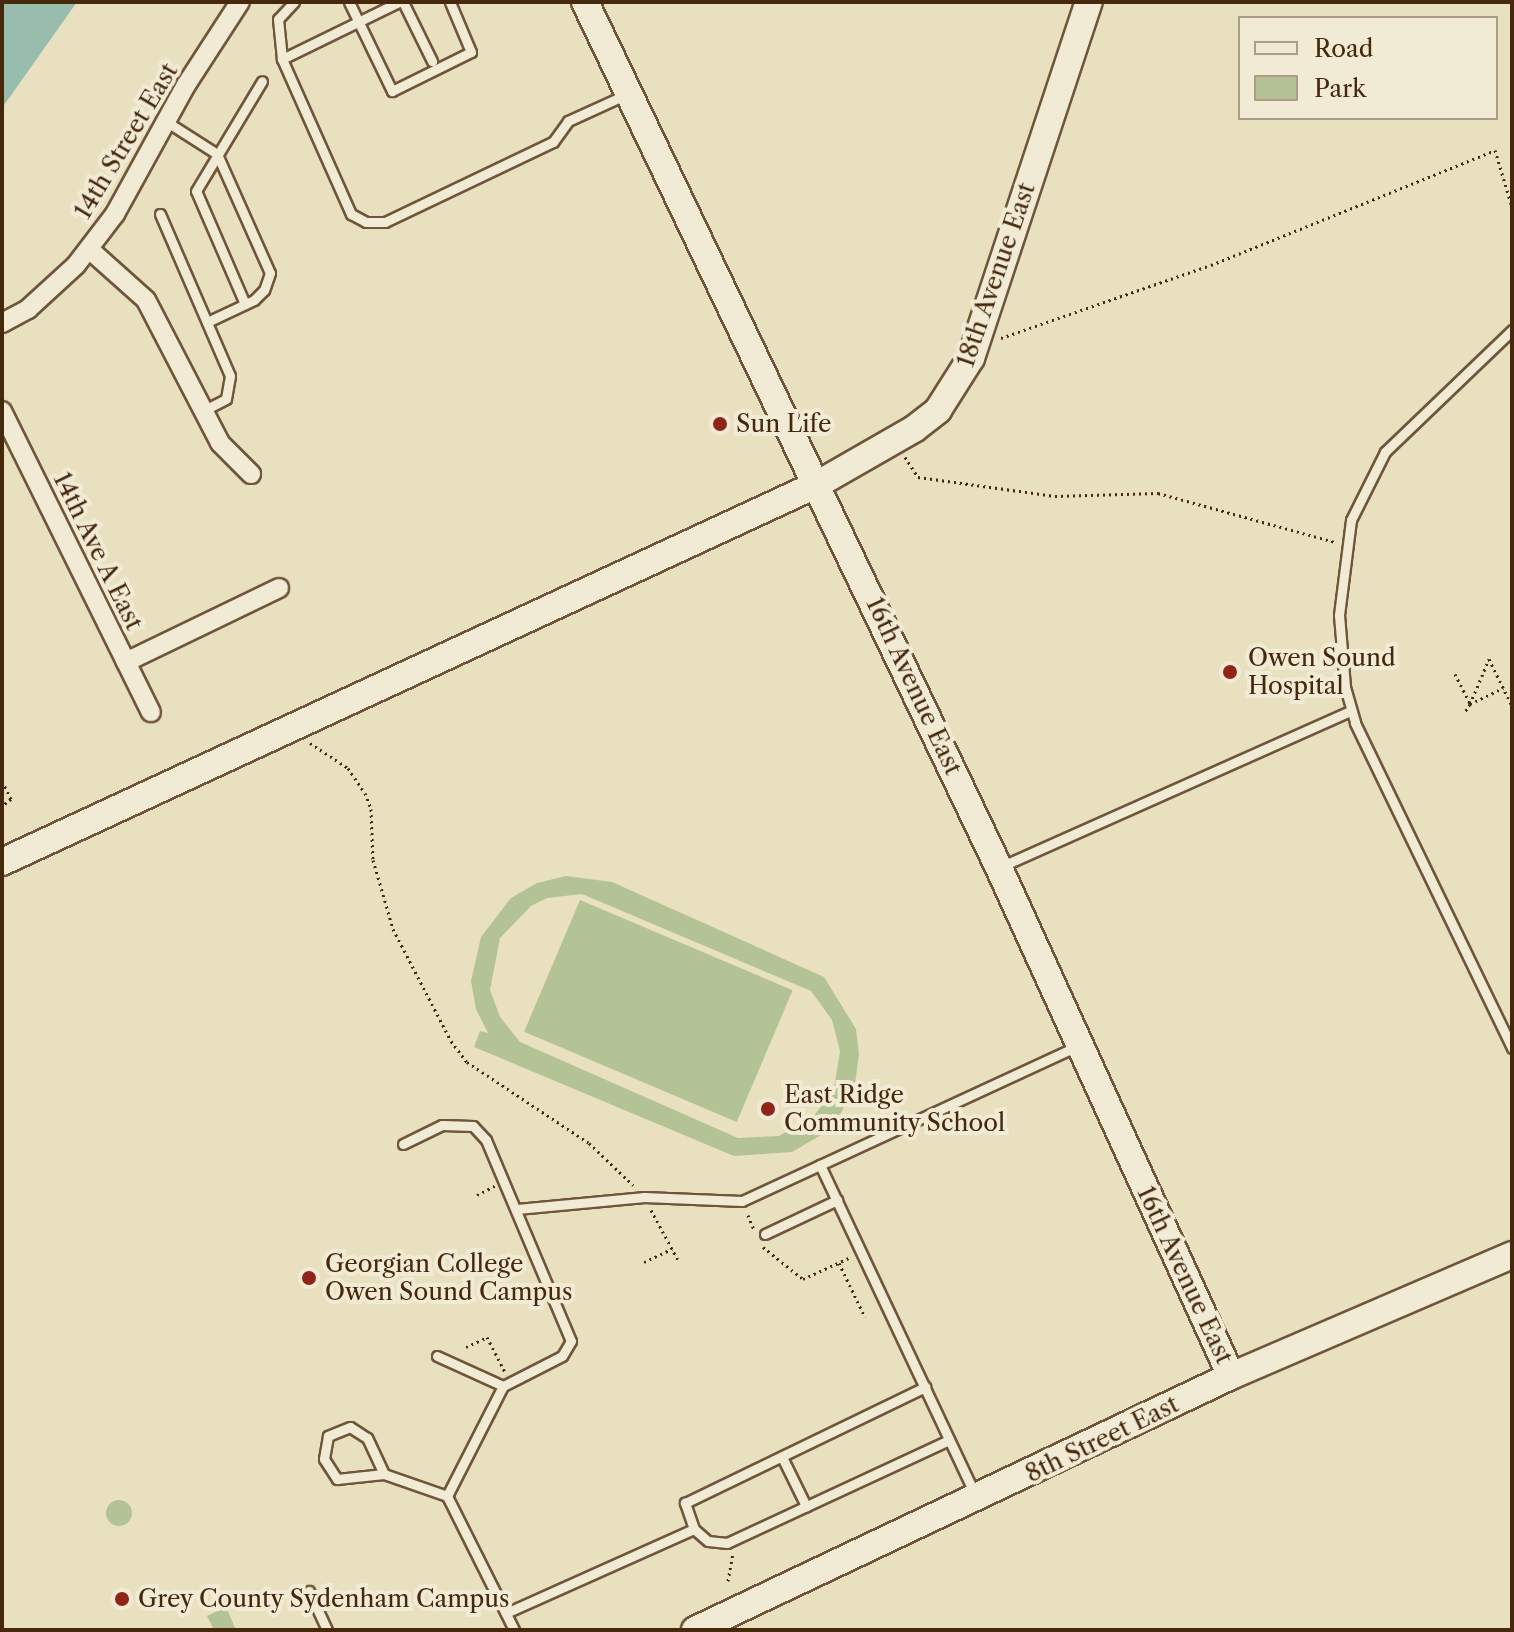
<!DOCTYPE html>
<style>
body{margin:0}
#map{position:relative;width:1514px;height:1632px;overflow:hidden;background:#e9e0c0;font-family:"Libre Caslon Text",serif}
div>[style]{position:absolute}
.green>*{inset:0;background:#b3c395;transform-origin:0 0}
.round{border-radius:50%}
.water>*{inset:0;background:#98bdad}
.path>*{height:3px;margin-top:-1.5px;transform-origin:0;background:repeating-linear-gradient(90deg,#46280d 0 2px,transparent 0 6px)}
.roads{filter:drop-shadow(2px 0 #6f563a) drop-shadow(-2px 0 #6f563a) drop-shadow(0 2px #6f563a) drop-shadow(0 -2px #6f563a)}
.lane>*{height:9px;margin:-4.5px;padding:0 4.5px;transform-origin:4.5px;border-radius:4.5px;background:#f1ebd6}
.street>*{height:18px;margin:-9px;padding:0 9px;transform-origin:9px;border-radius:9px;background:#f1ebd6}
.secondary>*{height:26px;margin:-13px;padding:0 13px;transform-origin:13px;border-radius:13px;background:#f1ebd6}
.dots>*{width:22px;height:22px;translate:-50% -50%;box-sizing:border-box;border:4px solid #f1ebd6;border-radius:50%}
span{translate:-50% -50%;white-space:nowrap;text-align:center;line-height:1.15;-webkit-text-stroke:8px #f1ebd6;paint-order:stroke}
.street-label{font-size:24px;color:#46280d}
.poi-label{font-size:24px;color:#46280d}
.left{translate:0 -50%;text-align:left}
.frame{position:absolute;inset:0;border:4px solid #46280d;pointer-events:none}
.legend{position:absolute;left:1238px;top:16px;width:260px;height:104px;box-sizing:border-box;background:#f1ebd6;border:2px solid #ad9d86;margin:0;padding:10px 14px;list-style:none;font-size:24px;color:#46280d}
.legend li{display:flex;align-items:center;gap:16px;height:40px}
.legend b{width:40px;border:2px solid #ad9d86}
</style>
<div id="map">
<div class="green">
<div style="clip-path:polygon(evenodd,566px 876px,612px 882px,824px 977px,856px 1029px,859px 1054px,855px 1084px,841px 1113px,821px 1135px,792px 1152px,734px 1156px,474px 1047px,480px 1031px,488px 1033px,476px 1009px,471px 981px,481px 937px,511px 898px,537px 883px,566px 876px,582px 894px,811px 991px,832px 1020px,840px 1051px,834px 1088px,814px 1116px,779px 1136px,738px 1138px,520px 1042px,500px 1017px,490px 990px,500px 938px,531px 906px,547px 898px,582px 894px)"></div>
<div style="left:580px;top:900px;width:231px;height:143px;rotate:23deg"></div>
<div class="round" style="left:106px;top:1500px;width:26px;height:26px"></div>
<div style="clip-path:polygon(226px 1607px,236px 1630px,214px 1630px,207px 1616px)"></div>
</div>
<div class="water">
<div style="clip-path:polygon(2px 2px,77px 2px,2px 108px)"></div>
</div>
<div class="path">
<div style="left:1001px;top:338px;width:222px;rotate:-19.2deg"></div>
<div style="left:1211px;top:265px;width:306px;rotate:-22deg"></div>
<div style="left:1495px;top:150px;width:59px;rotate:73.4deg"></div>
<div style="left:905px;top:457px;width:24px;rotate:57deg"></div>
<div style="left:918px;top:477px;width:138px;rotate:7.9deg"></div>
<div style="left:1055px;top:496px;width:103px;rotate:-1.7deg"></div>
<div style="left:1158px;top:493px;width:184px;rotate:15.5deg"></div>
<div style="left:1489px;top:659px;width:52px;rotate:63.9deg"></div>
<div style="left:1455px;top:674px;width:34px;rotate:63deg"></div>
<div style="left:1470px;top:704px;width:11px;rotate:124deg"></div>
<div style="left:1470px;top:704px;width:49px;rotate:-67.1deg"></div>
<div style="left:1470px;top:704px;width:37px;rotate:-26deg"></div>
<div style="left:310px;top:743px;width:45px;rotate:33.3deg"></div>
<div style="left:348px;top:768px;width:30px;rotate:56deg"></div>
<div style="left:365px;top:793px;width:17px;rotate:69deg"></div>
<div style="left:371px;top:809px;width:51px;rotate:87.8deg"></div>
<div style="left:373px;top:860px;width:72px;rotate:73.8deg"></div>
<div style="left:393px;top:929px;width:126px;rotate:62.6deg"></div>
<div style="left:451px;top:1041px;width:26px;rotate:53deg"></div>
<div style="left:467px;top:1062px;width:146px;rotate:33.6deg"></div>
<div style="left:589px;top:1143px;width:61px;rotate:43.7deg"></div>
<div style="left:2px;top:781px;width:20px;rotate:63deg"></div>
<div style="left:11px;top:799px;width:11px;rotate:142deg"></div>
<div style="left:477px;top:1195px;width:20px;rotate:-27deg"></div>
<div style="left:651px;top:1210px;width:57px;rotate:61.6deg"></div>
<div style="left:748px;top:1215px;width:16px;rotate:68deg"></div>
<div style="left:763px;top:1247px;width:51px;rotate:38.7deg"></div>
<div style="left:803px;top:1279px;width:53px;rotate:-24.6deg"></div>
<div style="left:644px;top:1262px;width:31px;rotate:-25deg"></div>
<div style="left:839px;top:1263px;width:60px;rotate:64.3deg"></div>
<div style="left:466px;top:1347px;width:23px;rotate:-25deg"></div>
<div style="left:487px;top:1337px;width:42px;rotate:62.8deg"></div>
<div style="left:728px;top:1581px;width:28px;rotate:-80deg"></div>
</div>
<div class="roads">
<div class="lane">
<div style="left:294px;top:2px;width:23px;rotate:133deg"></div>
<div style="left:278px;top:19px;width:40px;rotate:84.3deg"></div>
<div style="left:282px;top:59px;width:170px;rotate:66deg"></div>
<div style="left:351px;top:214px;width:17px;rotate:28deg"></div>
<div style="left:366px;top:222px;width:19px"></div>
<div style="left:385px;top:222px;width:186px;rotate:-25.5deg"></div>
<div style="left:553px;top:142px;width:26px;rotate:-54deg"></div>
<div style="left:568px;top:121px;width:63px;rotate:-24.5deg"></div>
<div style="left:349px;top:2px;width:99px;rotate:64.2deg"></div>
<div style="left:392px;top:91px;width:88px;rotate:-26.3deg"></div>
<div style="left:471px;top:52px;width:54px;rotate:-112.8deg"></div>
<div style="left:403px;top:2px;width:66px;rotate:63.8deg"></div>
<div style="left:282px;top:59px;width:130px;rotate:-26deg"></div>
<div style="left:167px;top:122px;width:59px;rotate:32.6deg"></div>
<div style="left:217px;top:154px;width:130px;rotate:66deg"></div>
<div style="left:270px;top:273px;width:18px;rotate:109deg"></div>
<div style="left:264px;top:290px;width:14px;rotate:135deg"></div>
<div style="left:254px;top:300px;width:52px;rotate:154.9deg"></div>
<div style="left:160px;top:214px;width:176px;rotate:66.6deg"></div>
<div style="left:230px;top:376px;width:23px;rotate:100deg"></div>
<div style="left:226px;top:399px;width:27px;rotate:153deg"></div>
<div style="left:245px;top:304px;width:123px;rotate:-113.4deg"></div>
<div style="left:196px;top:191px;width:128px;rotate:-59deg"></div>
<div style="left:1512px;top:330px;width:176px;rotate:136.2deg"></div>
<div style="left:1385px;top:452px;width:76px;rotate:116.6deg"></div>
<div style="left:1351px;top:520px;width:96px;rotate:97.2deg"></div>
<div style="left:1339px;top:615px;width:72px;rotate:85.2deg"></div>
<div style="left:1345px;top:687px;width:37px;rotate:74deg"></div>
<div style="left:1355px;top:723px;width:361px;rotate:64.2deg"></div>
<div style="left:1000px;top:867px;width:384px;rotate:-24deg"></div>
<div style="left:403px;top:1144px;width:43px;rotate:-26deg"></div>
<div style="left:442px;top:1125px;width:31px;rotate:2deg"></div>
<div style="left:473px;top:1126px;width:19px;rotate:47deg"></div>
<div style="left:486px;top:1140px;width:218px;rotate:67.1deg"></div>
<div style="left:571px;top:1341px;width:17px;rotate:121deg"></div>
<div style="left:562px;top:1356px;width:66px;rotate:153deg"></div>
<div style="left:503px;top:1386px;width:123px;rotate:117deg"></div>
<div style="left:820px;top:1165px;width:366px;rotate:64.8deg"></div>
<div style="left:517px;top:1209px;width:128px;rotate:-5.4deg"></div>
<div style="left:644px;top:1197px;width:98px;rotate:2.3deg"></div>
<div style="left:742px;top:1201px;width:369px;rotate:-24.8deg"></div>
<div style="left:765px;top:1234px;width:80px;rotate:-25.3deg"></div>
<div style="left:437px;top:1356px;width:72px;rotate:24.4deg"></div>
<div style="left:782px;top:1457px;width:55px;rotate:63.9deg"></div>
<div style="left:384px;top:1474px;width:40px;rotate:-115deg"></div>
<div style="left:367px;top:1438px;width:20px;rotate:-147deg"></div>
<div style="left:350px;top:1427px;width:24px;rotate:158deg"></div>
<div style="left:328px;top:1436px;width:23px;rotate:100deg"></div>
<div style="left:324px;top:1459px;width:24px;rotate:57deg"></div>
<div style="left:337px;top:1479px;width:47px;rotate:-6.1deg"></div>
<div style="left:384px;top:1474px;width:67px;rotate:19.2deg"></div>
<div style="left:447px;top:1496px;width:150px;rotate:63.4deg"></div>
<div style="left:694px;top:1529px;width:18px;rotate:41deg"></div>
<div style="left:708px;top:1541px;width:19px;rotate:6deg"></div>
<div style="left:727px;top:1543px;width:245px;rotate:-24.9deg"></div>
<div style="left:309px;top:1591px;width:43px;rotate:65.2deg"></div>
<div style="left:506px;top:1613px;width:206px;rotate:-24.1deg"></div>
<div style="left:694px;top:1529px;width:28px;rotate:-109deg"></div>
<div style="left:685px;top:1503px;width:267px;rotate:-25.8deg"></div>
</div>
<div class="street">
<div style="left:89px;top:249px;width:76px;rotate:41.8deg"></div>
<div style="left:146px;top:300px;width:161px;rotate:62.6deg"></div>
<div style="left:220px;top:443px;width:44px;rotate:45deg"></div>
<div style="left:2px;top:323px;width:30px;rotate:-28deg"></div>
<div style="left:28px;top:309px;width:65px;rotate:-42.5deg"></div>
<div style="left:76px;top:265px;width:64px;rotate:-52.6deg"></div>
<div style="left:115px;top:214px;width:147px;rotate:-61.2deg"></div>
<div style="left:186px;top:85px;width:99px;rotate:-57deg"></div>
<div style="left:2px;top:411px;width:336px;rotate:63.7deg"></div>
<div style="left:126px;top:662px;width:170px;rotate:-25.8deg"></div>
</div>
<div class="secondary">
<div style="left:585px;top:2px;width:960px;rotate:64.45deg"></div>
<div style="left:999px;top:868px;width:558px;rotate:65.45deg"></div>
<div style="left:2px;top:862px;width:899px;rotate:-24.86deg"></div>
<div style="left:818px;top:484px;width:111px;rotate:-29.8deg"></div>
<div style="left:914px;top:429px;width:31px;rotate:-38deg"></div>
<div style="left:938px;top:410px;width:62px;rotate:-57.6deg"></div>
<div style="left:971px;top:358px;width:375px;rotate:-71.7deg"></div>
<div style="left:695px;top:1630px;width:593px;rotate:-25.36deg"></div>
<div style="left:1231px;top:1376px;width:306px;rotate:-23.3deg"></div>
</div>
</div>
<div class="dots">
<div style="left:720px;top:424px;background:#8f2418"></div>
<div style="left:1230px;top:672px;background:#8f2418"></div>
<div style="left:768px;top:1109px;background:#8f2418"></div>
<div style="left:309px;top:1278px;background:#8f2418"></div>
<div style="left:122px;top:1599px;background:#8f2418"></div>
</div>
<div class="street-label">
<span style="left:126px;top:141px;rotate:-59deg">14th Street East</span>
<span style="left:996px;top:275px;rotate:-71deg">18th Avenue East</span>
<span style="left:98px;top:551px;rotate:64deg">14th Ave A East</span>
<span style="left:914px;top:686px;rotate:65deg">16th Avenue East</span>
<span style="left:1185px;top:1275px;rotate:65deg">16th Avenue East</span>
<span style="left:1102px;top:1439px;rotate:-26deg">8th Street East</span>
</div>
<div class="poi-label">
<span class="left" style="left:736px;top:424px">Sun Life</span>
<span class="left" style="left:1248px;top:672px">Owen Sound<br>Hospital</span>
<span class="left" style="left:784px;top:1109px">East Ridge<br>Community School</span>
<span class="left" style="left:325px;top:1278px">Georgian College<br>Owen Sound Campus</span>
<span class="left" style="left:138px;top:1599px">Grey County Sydenham Campus</span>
</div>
<div class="frame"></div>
<ul class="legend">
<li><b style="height:10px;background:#f1ebd6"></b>Road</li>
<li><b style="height:22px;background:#b3c395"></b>Park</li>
</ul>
</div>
